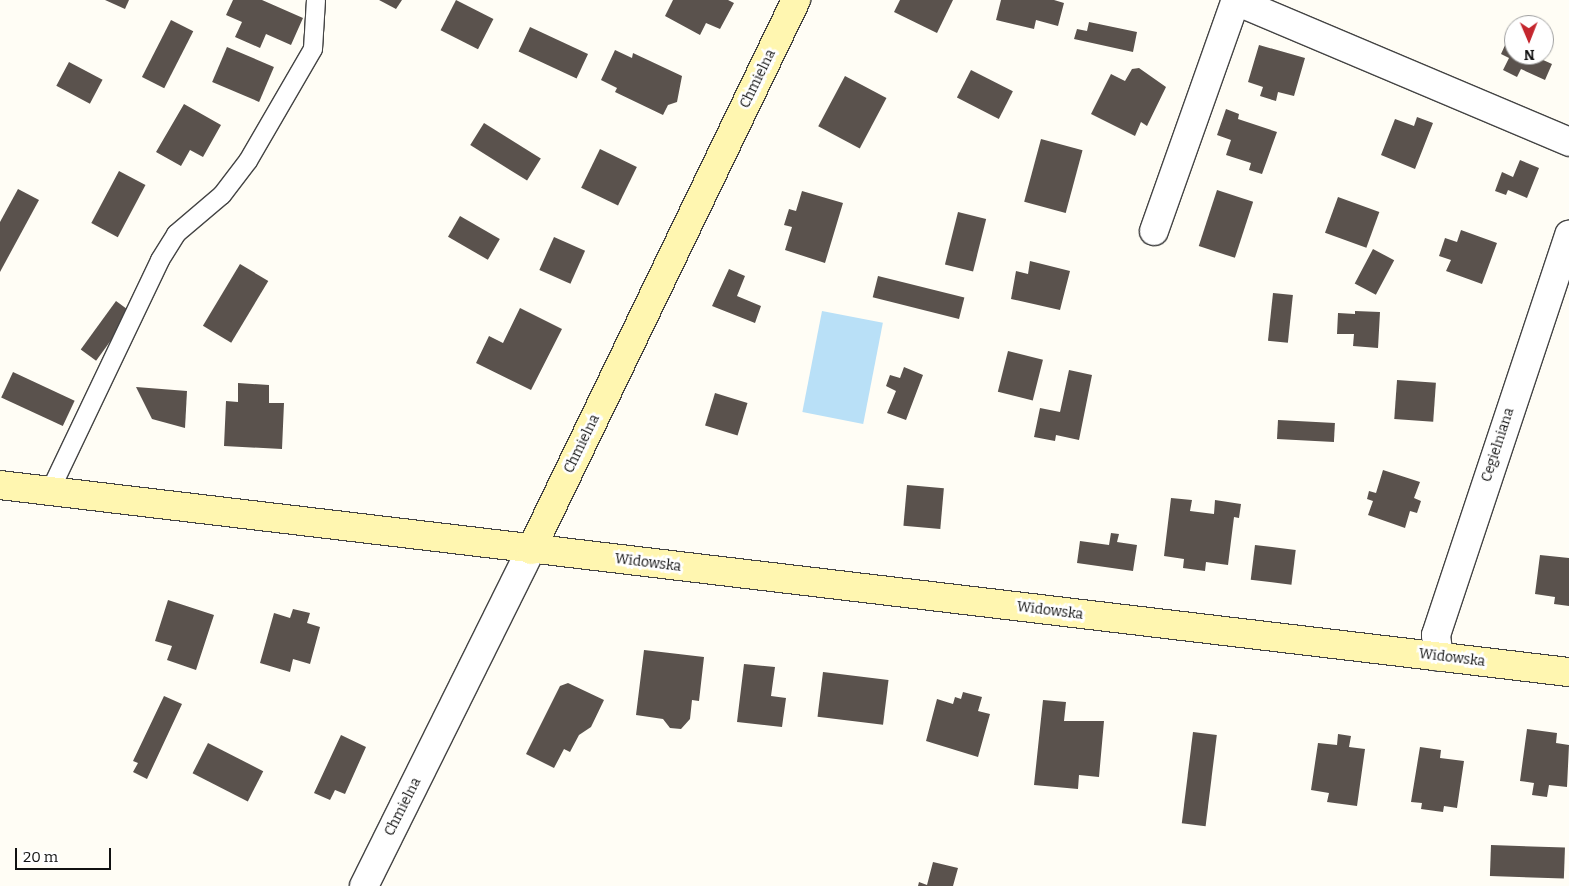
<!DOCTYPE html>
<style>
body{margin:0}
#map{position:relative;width:1569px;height:886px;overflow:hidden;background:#fffdf5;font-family:Bitter,serif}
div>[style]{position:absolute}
.water>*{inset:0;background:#b9e0f7;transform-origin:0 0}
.building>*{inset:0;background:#5a524d;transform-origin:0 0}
.roads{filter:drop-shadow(1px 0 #444) drop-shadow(-1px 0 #444) drop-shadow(0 1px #444) drop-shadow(0 -1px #444)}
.lane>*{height:18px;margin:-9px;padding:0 9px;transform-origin:9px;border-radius:9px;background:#fff}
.street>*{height:28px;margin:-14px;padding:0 14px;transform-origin:14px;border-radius:14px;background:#fff}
.secondary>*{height:28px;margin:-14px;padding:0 14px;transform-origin:14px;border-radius:14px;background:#fff6b0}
span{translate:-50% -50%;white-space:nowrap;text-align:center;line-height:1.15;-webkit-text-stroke:5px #fff;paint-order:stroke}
.street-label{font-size:14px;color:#111}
.north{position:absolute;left:1504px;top:15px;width:50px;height:50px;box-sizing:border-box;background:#fff;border:1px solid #a0a0a0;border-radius:50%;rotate:179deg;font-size:14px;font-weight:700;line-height:20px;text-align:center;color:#111}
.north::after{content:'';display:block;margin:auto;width:18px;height:22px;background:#c4262e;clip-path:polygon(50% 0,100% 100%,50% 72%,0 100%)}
.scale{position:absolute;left:15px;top:848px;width:96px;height:22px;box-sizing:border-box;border:2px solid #111;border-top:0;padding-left:6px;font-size:15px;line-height:18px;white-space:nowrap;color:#111;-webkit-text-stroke:4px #fff;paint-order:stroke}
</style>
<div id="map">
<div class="water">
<div style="left:822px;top:311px;width:62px;height:103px;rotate:11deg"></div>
</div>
<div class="building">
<div style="clip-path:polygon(105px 0,129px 0,125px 9px)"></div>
<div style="clip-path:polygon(233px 0,262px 0,303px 18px,291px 45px,266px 34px,260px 48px,235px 37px,242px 22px,226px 15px)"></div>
<div style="clip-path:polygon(379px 0,402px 0,396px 9px)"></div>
<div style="left:456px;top:0;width:42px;height:34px;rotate:27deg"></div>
<div style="clip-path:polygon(673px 0,728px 0,734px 3px,720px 29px,706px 23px,700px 35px,665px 16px)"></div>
<div style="clip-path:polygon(900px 0,953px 0,937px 33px,894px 12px)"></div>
<div style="clip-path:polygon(1001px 0,1054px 0,1064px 3px,1058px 26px,1036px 20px,1034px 29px,996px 20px)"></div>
<div style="left:171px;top:20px;width:25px;height:64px;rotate:27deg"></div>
<div style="clip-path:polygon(1089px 22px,1137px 32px,1133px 52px,1074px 39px,1077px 29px,1087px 31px)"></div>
<div style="left:530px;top:27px;width:64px;height:27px;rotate:25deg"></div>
<div style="clip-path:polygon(1506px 43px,1514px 47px,1514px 55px,1532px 55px,1552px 64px,1545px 80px,1521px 69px,1517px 77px,1503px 70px,1509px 58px,1501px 54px)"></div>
<div style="clip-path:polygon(1259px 45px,1305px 58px,1294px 96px,1278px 92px,1276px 101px,1260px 96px,1263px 87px,1248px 82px)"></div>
<div style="left:227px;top:47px;width:51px;height:38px;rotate:23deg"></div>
<div style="clip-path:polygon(615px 50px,632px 58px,633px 53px,682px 76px,677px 102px,668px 105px,663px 115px,615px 92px,617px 88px,601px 80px)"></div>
<div style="left:69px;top:62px;width:38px;height:27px;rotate:28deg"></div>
<div style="clip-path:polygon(1139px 68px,1166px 87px,1147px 126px,1141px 122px,1135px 136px,1091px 114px,1111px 74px,1125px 81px,1132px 69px)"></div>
<div style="left:971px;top:70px;width:47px;height:31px;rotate:27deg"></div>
<div style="left:845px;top:76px;width:47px;height:57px;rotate:28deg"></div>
<div style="clip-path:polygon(184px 104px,221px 125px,203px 157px,190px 150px,181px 166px,156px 152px)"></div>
<div style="clip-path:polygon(1226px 109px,1239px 114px,1238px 119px,1277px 132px,1262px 174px,1249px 170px,1251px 163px,1226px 155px,1231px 140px,1217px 135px)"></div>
<div style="clip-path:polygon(1417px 117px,1433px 123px,1415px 169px,1381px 155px,1395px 119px,1414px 126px)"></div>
<div style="left:484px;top:123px;width:67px;height:26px;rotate:32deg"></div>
<div style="left:1041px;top:139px;width:43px;height:65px;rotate:15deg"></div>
<div style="left:600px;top:149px;width:41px;height:43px;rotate:26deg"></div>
<div style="clip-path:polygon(1520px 160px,1539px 168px,1527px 198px,1508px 190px,1506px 195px,1495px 191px,1502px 172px,1513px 177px)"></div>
<div style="left:119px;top:171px;width:30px;height:59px;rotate:28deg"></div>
<div style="clip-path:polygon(18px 189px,39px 200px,0 272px,0 222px)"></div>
<div style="left:1217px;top:190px;width:38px;height:59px;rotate:18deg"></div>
<div style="clip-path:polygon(802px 191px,843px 203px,825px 263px,785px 250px,792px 227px,784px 225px,789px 209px,796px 211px)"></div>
<div style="left:1338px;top:197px;width:44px;height:38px;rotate:20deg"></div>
<div style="left:958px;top:212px;width:29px;height:54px;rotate:14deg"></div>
<div style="left:460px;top:216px;width:46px;height:24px;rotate:30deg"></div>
<div style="clip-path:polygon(1461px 230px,1497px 243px,1482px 284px,1446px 271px,1451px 260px,1439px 256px,1445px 238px,1457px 242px)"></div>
<div style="left:554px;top:237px;width:34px;height:36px;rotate:24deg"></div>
<div style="left:1373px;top:249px;width:24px;height:39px;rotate:28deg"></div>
<div style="clip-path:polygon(1030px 261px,1070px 271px,1060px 310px,1011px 299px,1016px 271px,1028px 274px)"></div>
<div style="left:240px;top:264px;width:33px;height:72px;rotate:31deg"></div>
<div style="clip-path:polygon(729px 269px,745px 276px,737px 296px,761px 306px,755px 323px,712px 306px)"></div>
<div style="left:878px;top:276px;width:89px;height:22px;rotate:14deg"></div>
<div style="left:1273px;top:293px;width:20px;height:48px;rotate:6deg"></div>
<div style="left:116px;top:301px;width:19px;height:60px;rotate:36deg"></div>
<div style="clip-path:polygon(520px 308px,562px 329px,531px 390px,476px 363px,489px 336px,503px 343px)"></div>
<div style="clip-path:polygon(1355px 311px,1380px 312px,1378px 348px,1353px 346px,1354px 334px,1337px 334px,1338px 313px,1355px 314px)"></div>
<div style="left:1008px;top:351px;width:36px;height:42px;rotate:14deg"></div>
<div style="clip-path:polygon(904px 367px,923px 375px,906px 420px,887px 413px,896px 391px,886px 386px,890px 375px,900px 378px)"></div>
<div style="clip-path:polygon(1069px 370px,1092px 375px,1079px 440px,1056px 435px,1055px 441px,1034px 437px,1040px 408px,1060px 412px)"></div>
<div style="left:13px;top:372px;width:68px;height:28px;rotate:25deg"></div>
<div style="left:1397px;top:380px;width:39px;height:39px;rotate:4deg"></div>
<div style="clip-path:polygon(238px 383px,269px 385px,269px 403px,284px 403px,282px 449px,224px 446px,226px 401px,238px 402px)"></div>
<div style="clip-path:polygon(136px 387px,187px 391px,185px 428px,152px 419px)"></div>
<div style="left:715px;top:393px;width:34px;height:34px;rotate:17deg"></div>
<div style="left:1278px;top:420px;width:57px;height:19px;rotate:3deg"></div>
<div style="clip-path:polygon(1383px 470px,1420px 482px,1414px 498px,1421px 501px,1417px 513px,1410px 511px,1405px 528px,1368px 515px,1373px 501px,1367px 499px,1369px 491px,1376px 493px)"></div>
<div style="left:907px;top:485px;width:37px;height:41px;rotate:5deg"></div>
<div style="clip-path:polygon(1171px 498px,1192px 500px,1190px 511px,1214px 514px,1215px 500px,1241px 504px,1239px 518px,1234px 517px,1228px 565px,1206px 562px,1205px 571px,1183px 568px,1184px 559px,1164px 556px)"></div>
<div style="clip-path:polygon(1111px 533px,1119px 534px,1117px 542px,1137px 545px,1133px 571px,1077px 563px,1080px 541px,1109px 545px)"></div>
<div style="left:1255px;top:545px;width:41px;height:35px;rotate:7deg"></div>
<div style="clip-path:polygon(1540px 555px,1569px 558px,1569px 606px,1554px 604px,1555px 597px,1535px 594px)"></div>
<div style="clip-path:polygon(168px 600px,214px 615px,196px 670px,167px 660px,172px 646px,155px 641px)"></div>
<div style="clip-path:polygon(293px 609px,310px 613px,307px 623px,320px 627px,310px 664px,293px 659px,290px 672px,260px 663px,274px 613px,290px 618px)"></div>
<div style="clip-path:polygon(644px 650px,704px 657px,699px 701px,692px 700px,690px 719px,681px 729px,670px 728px,663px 719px,636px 715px)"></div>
<div style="clip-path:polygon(744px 664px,775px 667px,771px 696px,786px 698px,782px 727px,737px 722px)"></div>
<div style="left:823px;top:672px;width:66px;height:45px;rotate:7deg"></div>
<div style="clip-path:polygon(568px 683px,604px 700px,591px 727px,579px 735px,570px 752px,564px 749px,554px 768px,526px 754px,560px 686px)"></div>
<div style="clip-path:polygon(963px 692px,982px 697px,978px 711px,990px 714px,978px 757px,926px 741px,937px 699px,953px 704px,955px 697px,961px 699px)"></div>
<div style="clip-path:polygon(164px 696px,182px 704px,147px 779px,133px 772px,138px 763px,133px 761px)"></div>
<div style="clip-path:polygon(1043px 700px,1066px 702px,1064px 721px,1104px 721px,1099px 777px,1079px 775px,1078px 789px,1034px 785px)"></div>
<div style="clip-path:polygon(1527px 729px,1557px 733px,1556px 743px,1569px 745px,1567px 787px,1549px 785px,1547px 797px,1532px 795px,1534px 783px,1520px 781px)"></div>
<div style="left:1193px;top:732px;width:24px;height:92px;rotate:7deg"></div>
<div style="clip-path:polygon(1338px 734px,1351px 736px,1349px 747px,1365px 749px,1357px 806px,1327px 802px,1329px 793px,1311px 790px,1318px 743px,1337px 745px)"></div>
<div style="clip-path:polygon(341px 735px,366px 747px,345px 794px,335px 790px,330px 800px,314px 793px)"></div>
<div style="left:208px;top:743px;width:62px;height:34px;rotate:27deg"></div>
<div style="clip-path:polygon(1420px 747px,1441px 750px,1440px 758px,1464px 761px,1457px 808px,1444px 806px,1443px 812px,1421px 809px,1422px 803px,1411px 802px)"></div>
<div style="left:1491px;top:845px;width:74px;height:31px;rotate:2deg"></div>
<div style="clip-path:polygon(933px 862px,958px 868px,953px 886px,918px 886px,919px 882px,927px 885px)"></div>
</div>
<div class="roads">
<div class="lane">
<div style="left:50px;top:491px;width:256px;rotate:-64.5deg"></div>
<div style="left:160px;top:260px;width:31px;rotate:-58deg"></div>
<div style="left:176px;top:234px;width:60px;rotate:-40.3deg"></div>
<div style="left:222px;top:195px;width:43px;rotate:-52.6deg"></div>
<div style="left:248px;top:161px;width:129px;rotate:-59.9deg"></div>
<div style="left:313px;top:49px;width:49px;rotate:-86.5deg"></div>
</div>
<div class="street">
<div style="left:1236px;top:1px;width:362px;rotate:22.9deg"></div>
<div style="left:1154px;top:231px;width:245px;rotate:-70.5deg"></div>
<div style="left:1439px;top:657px;width:22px;rotate:-98deg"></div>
<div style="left:1436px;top:635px;width:422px;rotate:-71.6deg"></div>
<div style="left:364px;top:886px;width:375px;rotate:-63.6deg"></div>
</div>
<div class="secondary">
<div style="left:0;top:485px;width:1580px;rotate:6.8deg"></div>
<div style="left:531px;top:550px;width:611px;rotate:-64.27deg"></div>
</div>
</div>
<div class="street-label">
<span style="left:758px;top:79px;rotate:-64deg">Chmielna</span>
<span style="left:582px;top:444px;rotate:-64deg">Chmielna</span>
<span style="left:1498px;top:445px;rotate:-72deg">Cegielniana</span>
<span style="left:648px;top:563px;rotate:7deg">Widowska</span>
<span style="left:1050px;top:611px;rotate:7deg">Widowska</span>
<span style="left:1452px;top:658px;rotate:7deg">Widowska</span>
<span style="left:403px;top:807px;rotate:-63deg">Chmielna</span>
</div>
<div class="north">N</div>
<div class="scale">20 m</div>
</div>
